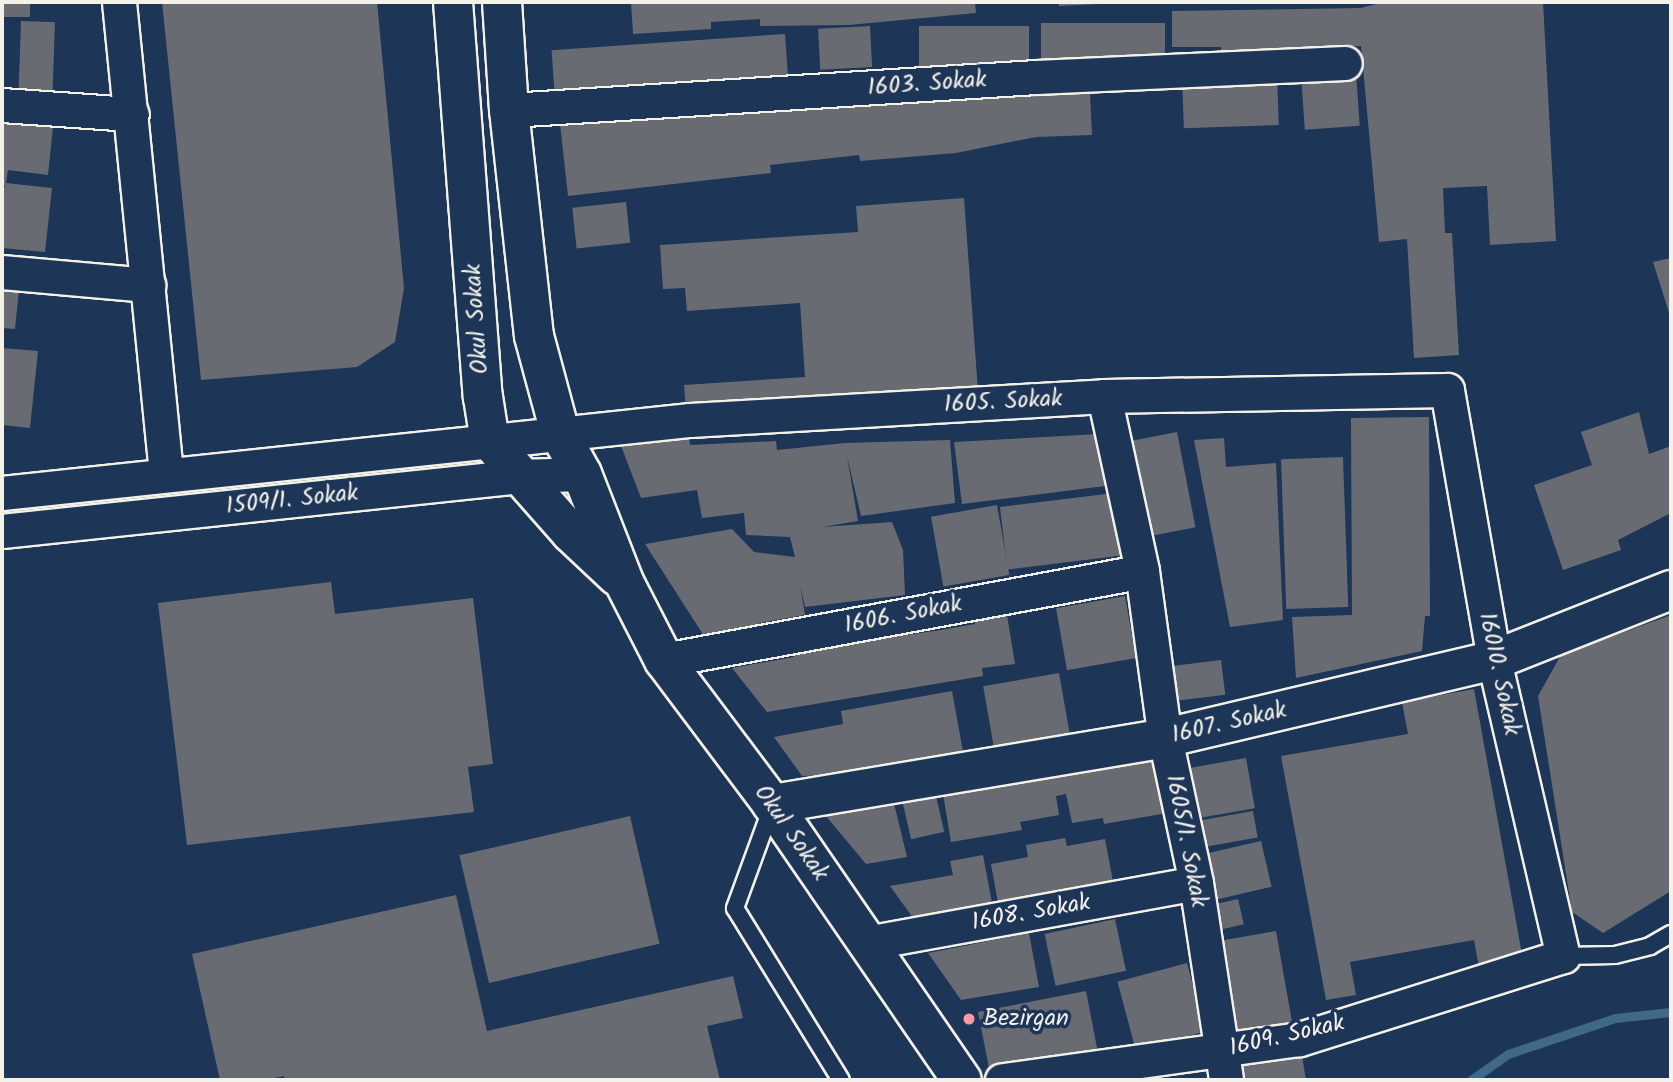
<!DOCTYPE html>
<style>
body{margin:0}
#map{position:relative;width:1673px;height:1082px;overflow:hidden;background:#1d3557;font-family:Kalam,sans-serif}
div>[style]{position:absolute}
.stream>*{height:9px;margin:-4.5px;padding:0 4.5px;transform-origin:4.5px;border-radius:4.5px;background:#3f6987}
.building>*{inset:0;background:#686b72;transform-origin:0 0}
.roads{filter:drop-shadow(2px 0 #f4f1e8) drop-shadow(-2px 0 #f4f1e8) drop-shadow(0 2px #f4f1e8) drop-shadow(0 -2px #f4f1e8)}
.lane>*{height:16px;margin:-8px;padding:0 8px;transform-origin:8px;border-radius:8px;background:#1d3557}
.street>*{height:33px;margin:-16.5px;padding:0 16.5px;transform-origin:16.5px;border-radius:16.5px;background:#1d3557}
.secondary>*{height:38px;margin:-19px;padding:0 19px;transform-origin:19px;border-radius:19px;background:#1d3557}
.dots>*{width:19px;height:19px;translate:-50% -50%;box-sizing:border-box;border:4px solid #1d3557;border-radius:50%}
span{translate:-50% -50%;white-space:nowrap;text-align:center;line-height:1.15;-webkit-text-stroke:7px #1d3557;paint-order:stroke}
.street-label{font-size:24px;color:#f4f1e8}
.poi-label{font-size:24px;color:#f4f1e8}
.left{translate:0 -50%;text-align:left}
.frame{position:absolute;inset:0;border:4px solid #f4f1e8;pointer-events:none}
</style>
<div id="map">
<div class="stream">
<div style="left:1471px;top:1080px;width:45px;rotate:-35.1deg"></div>
<div style="left:1508px;top:1054px;width:113px;rotate:-18.6deg"></div>
<div style="left:1615px;top:1018px;width:56px;rotate:-6.1deg"></div>
</div>
<div class="building">
<div style="left:2px;top:2px;width:28px;height:15px"></div>
<div style="clip-path:polygon(162px 2px,377px 2px,404px 288px,395px 342px,357px 367px,201px 380px)"></div>
<div style="clip-path:polygon(631px 2px,975px 2px,976px 13px,849px 25px,760px 26px,760px 19px,711px 22px,711px 29px,633px 34px)"></div>
<div style="clip-path:polygon(1059px 2px,1101px 2px,1101px 4px,1059px 6px)"></div>
<div style="clip-path:polygon(1384px 2px,1543px 2px,1556px 241px,1490px 245px,1487px 186px,1443px 188px,1445px 233px,1452px 233px,1459px 355px,1414px 358px,1407px 239px,1379px 242px,1361px 46px,1309px 47px,1309px 51px,1221px 52px,1221px 47px,1172px 47px,1172px 11px,1361px 8px)"></div>
<div style="left:21px;top:21px;width:34px;height:72px;rotate:2deg"></div>
<div style="left:1165px;top:23px;width:36px;height:124px;rotate:90deg"></div>
<div style="left:870px;top:26px;width:41px;height:52px;rotate:87deg"></div>
<div style="left:919px;top:26px;width:110px;height:45px"></div>
<div style="left:785px;top:34px;width:46px;height:234px;rotate:86deg"></div>
<div style="left:1356px;top:73px;width:53px;height:55px;rotate:86deg"></div>
<div style="left:1277px;top:74px;width:51px;height:95px;rotate:88deg"></div>
<div style="clip-path:polygon(1030px 87px,1031px 94px,1090px 92px,1092px 135px,1036px 137px,956px 153px,860px 161px,859px 155px,770px 165px,771px 173px,568px 196px,560px 124px,803px 94px)"></div>
<div style="clip-path:polygon(2px 114px,54px 117px,48px 175px,8px 170px,6px 183px,52px 188px,45px 252px,2px 248px,2px 189px,6px 186px,2px 186px)"></div>
<div style="clip-path:polygon(964px 198px,978px 391px,686px 411px,684px 385px,805px 377px,800px 303px,687px 311px,685px 288px,663px 289px,660px 245px,858px 232px,856px 206px)"></div>
<div style="left:626px;top:202px;width:41px;height:54px;rotate:84deg"></div>
<div style="clip-path:polygon(1671px 258px,1671px 319px,1653px 262px)"></div>
<div style="clip-path:polygon(2px 278px,20px 280px,15px 329px,2px 328px)"></div>
<div style="clip-path:polygon(2px 348px,38px 351px,30px 428px,2px 425px)"></div>
<div style="clip-path:polygon(1639px 412px,1649px 454px,1671px 446px,1671px 513px,1618px 540px,1621px 550px,1563px 570px,1534px 485px,1592px 465px,1581px 432px)"></div>
<div style="clip-path:polygon(1429px 417px,1430px 616px,1425px 616px,1422px 651px,1296px 678px,1292px 617px,1352px 615px,1351px 418px)"></div>
<div style="clip-path:polygon(688px 431px,690px 445px,776px 441px,777px 450px,845px 443px,950px 440px,955px 503px,861px 516px,847px 456px,858px 521px,822px 527px,892px 522px,903px 550px,905px 595px,805px 607px,800px 585px,805px 615px,765px 622px,706px 639px,645px 544px,732px 529px,754px 552px,795px 557px,790px 537px,746px 535px,744px 513px,702px 518px,697px 490px,641px 498px,618px 438px)"></div>
<div style="left:1177px;top:432px;width:97px;height:51px;rotate:79deg"></div>
<div style="clip-path:polygon(1100px 434px,1105px 486px,962px 504px,954px 442px)"></div>
<div style="clip-path:polygon(1224px 438px,1226px 467px,1276px 463px,1283px 620px,1230px 627px,1194px 440px)"></div>
<div style="left:1343px;top:457px;width:150px;height:62px;rotate:88deg"></div>
<div style="left:1114px;top:493px;width:63px;height:115px;rotate:83deg"></div>
<div style="left:997px;top:505px;width:71px;height:67px;rotate:80deg"></div>
<div style="clip-path:polygon(331px 582px,335px 614px,473px 598px,493px 764px,468px 767px,474px 812px,187px 845px,158px 603px)"></div>
<div style="left:1125px;top:596px;width:63px;height:70px;rotate:80deg"></div>
<div style="clip-path:polygon(1007px 615px,1015px 664px,982px 668px,983px 676px,767px 712px,732px 668px,794px 657px,793px 648px,905px 631px,906px 635px,941px 630px,975px 624px,974px 620px)"></div>
<div style="clip-path:polygon(1671px 615px,1671px 891px,1603px 933px,1572px 912px,1538px 696px,1561px 655px)"></div>
<div style="left:1221px;top:660px;width:35px;height:55px;rotate:83deg"></div>
<div style="left:1059px;top:673px;width:65px;height:77px;rotate:80deg"></div>
<div style="clip-path:polygon(1474px 689px,1523px 960px,1479px 967px,1474px 940px,1350px 962px,1356px 995px,1326px 1000px,1281px 756px,1408px 734px,1402px 702px)"></div>
<div style="clip-path:polygon(952px 691px,963px 752px,852px 774px,802px 776px,774px 737px,843px 724px,841px 711px)"></div>
<div style="clip-path:polygon(1162px 751px,1173px 812px,1104px 824px,1103px 818px,1072px 823px,1066px 794px,1056px 796px,1059px 815px,1020px 822px,1022px 830px,951px 842px,941px 782px)"></div>
<div style="left:1246px;top:758px;width:51px;height:67px;rotate:80deg"></div>
<div style="left:933px;top:783px;width:50px;height:34px;rotate:77deg"></div>
<div style="clip-path:polygon(892px 795px,907px 857px,866px 864px,820px 809px)"></div>
<div style="left:1253px;top:811px;width:27px;height:60px;rotate:80deg"></div>
<div style="left:630px;top:816px;width:131px;height:175px;rotate:77deg"></div>
<div style="clip-path:polygon(1065px 838px,1067px 846px,1105px 839px,1115px 892px,999px 909px,991px 864px,1028px 857px,1026px 845px)"></div>
<div style="left:1261px;top:841px;width:47px;height:65px;rotate:77deg"></div>
<div style="clip-path:polygon(983px 855px,993px 908px,916px 922px,890px 886px,953px 875px,950px 861px)"></div>
<div style="clip-path:polygon(456px 895px,487px 1031px,733px 976px,743px 1018px,707px 1026px,720px 1080px,285px 1080px,284px 1076px,266px 1080px,220px 1080px,192px 954px)"></div>
<div style="left:1238px;top:899px;width:26px;height:29px;rotate:77deg"></div>
<div style="left:1115px;top:919px;width:53px;height:72px;rotate:78deg"></div>
<div style="left:1276px;top:931px;width:107px;height:61px;rotate:80deg"></div>
<div style="clip-path:polygon(1029px 933px,1039px 987px,961px 1000px,928px 953px)"></div>
<div style="left:1187px;top:963px;width:71px;height:72px;rotate:75deg"></div>
<div style="left:1086px;top:991px;width:65px;height:110px;rotate:79deg"></div>
<div style="clip-path:polygon(1301px 1050px,1306px 1080px,1235px 1080px,1231px 1062px)"></div>
</div>
<div class="roads">
<div class="lane">
<div style="left:772px;top:807px;width:108px;rotate:110.1deg"></div>
<div style="left:735px;top:908px;width:202px;rotate:58.4deg"></div>
<div style="left:1563px;top:956px;width:52px;rotate:-1.1deg"></div>
<div style="left:1615px;top:955px;width:36px;rotate:-14deg"></div>
<div style="left:1650px;top:946px;width:24px;rotate:-30deg"></div>
</div>
<div class="street">
<div style="left:119px;top:2px;width:474px;rotate:84.3deg"></div>
<div style="left:2px;top:105px;width:130px;rotate:4deg"></div>
<div style="left:509px;top:110px;width:528px;rotate:-3.58deg"></div>
<div style="left:1036px;top:77px;width:309px;rotate:-2.6deg"></div>
<div style="left:2px;top:272px;width:147px;rotate:5.1deg"></div>
<div style="left:1104px;top:396px;width:179px;rotate:77.7deg"></div>
<div style="left:1142px;top:571px;width:169px;rotate:82.2deg"></div>
<div style="left:1165px;top:738px;width:148px;rotate:77.9deg"></div>
<div style="left:1196px;top:883px;width:199px;rotate:81.3deg"></div>
<div style="left:2px;top:493px;width:692px;rotate:-6.06deg"></div>
<div style="left:690px;top:420px;width:415px;rotate:-3.3deg"></div>
<div style="left:1104px;top:396px;width:343px;rotate:-1deg"></div>
<div style="left:1447px;top:390px;width:274px;rotate:80.1deg"></div>
<div style="left:1494px;top:660px;width:304px;rotate:76.9deg"></div>
<div style="left:1563px;top:956px;width:277px;rotate:162.5deg"></div>
<div style="left:1299px;top:1039px;width:300px;rotate:172.1deg"></div>
<div style="left:2px;top:531px;width:521px;rotate:-6.06deg"></div>
<div style="left:520px;top:476px;width:62px;rotate:-1.8deg"></div>
<div style="left:664px;top:660px;width:486px;rotate:-10.5deg"></div>
<div style="left:866px;top:943px;width:335px;rotate:-10.3deg"></div>
</div>
<div class="secondary">
<div style="left:453px;top:2px;width:396px;rotate:85.7deg"></div>
<div style="left:483px;top:397px;width:45px;rotate:81deg"></div>
<div style="left:490px;top:441px;width:123px;rotate:48.6deg"></div>
<div style="left:571px;top:533px;width:63px;rotate:43.1deg"></div>
<div style="left:502px;top:2px;width:108px;rotate:86.3deg"></div>
<div style="left:509px;top:110px;width:227px;rotate:83.7deg"></div>
<div style="left:534px;top:336px;width:104px;rotate:74.9deg"></div>
<div style="left:561px;top:436px;width:43px;rotate:61.1deg"></div>
<div style="left:582px;top:474px;width:116px;rotate:68.7deg"></div>
<div style="left:624px;top:582px;width:88px;rotate:62.9deg"></div>
<div style="left:664px;top:660px;width:180px;rotate:53.1deg"></div>
<div style="left:772px;top:804px;width:335px;rotate:55.5deg"></div>
<div style="left:772px;top:804px;width:399px;rotate:-9.5deg"></div>
<div style="left:1165px;top:738px;width:338px;rotate:-13.3deg"></div>
<div style="left:1494px;top:660px;width:190px;rotate:-21.6deg"></div>
</div>
</div>
<div class="dots">
<div style="left:969px;top:1019px;background:#ff9aa2"></div>
</div>
<div class="street-label">
<span style="left:927px;top:84px;rotate:-4deg">1603. Sokak</span>
<span style="left:477px;top:319px;rotate:-94deg">Okul Sokak</span>
<span style="left:1003px;top:402px;rotate:-3deg">1605. Sokak</span>
<span style="left:292px;top:500px;rotate:-6deg">1509/1. Sokak</span>
<span style="left:903px;top:615px;rotate:-11deg">1606. Sokak</span>
<span style="left:1499px;top:674px;rotate:78deg">16010. Sokak</span>
<span style="left:1229px;top:723px;rotate:-13deg">1607. Sokak</span>
<span style="left:791px;top:833px;rotate:55deg">Okul Sokak</span>
<span style="left:1186px;top:841px;rotate:79deg">1605/1. Sokak</span>
<span style="left:1031px;top:913px;rotate:-10deg">1608. Sokak</span>
<span style="left:1287px;top:1036px;rotate:-13deg">1609. Sokak</span>
</div>
<div class="poi-label">
<span class="left" style="left:983px;top:1019px">Bezirgan</span>
</div>
<div class="frame"></div>
</div>
